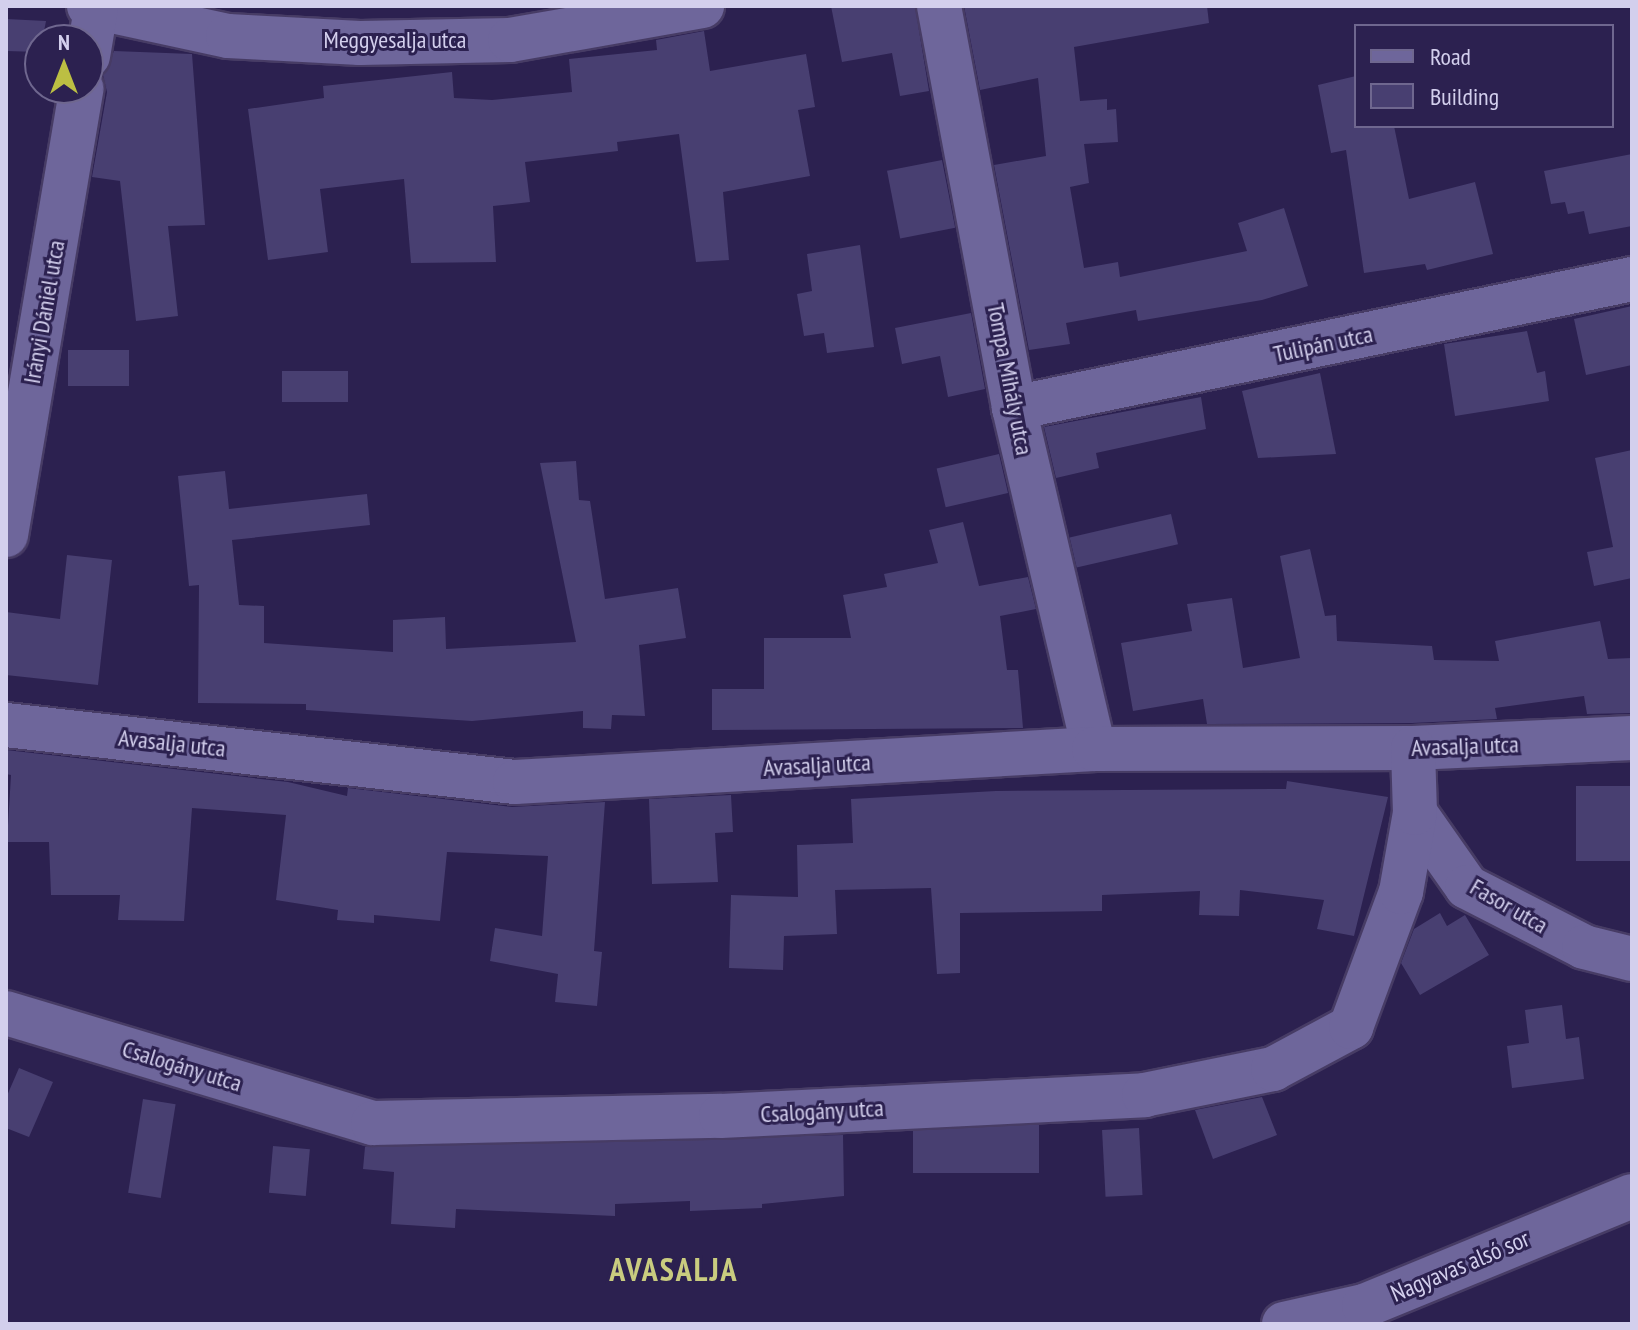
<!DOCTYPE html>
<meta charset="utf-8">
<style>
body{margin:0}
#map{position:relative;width:1638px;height:1330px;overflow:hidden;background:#2c2150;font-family:"PT Sans Narrow",sans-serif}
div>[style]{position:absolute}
.building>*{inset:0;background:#483f71;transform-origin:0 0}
.roads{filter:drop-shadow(2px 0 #473c65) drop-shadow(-2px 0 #473c65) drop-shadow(0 2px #473c65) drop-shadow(0 -2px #473c65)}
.minor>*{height:44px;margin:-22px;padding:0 22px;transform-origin:22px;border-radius:22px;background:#6e669b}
span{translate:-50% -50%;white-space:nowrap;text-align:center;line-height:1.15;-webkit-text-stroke:6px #2c2150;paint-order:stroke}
.street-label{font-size:24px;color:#d3cfed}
.district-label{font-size:32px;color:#c9cc7f;font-weight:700;letter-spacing:2px}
.frame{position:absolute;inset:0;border:8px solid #d3cfed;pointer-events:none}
.legend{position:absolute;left:1354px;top:24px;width:260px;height:104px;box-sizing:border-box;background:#2c2150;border:2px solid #6f678f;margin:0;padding:10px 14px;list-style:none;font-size:24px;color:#d3cfed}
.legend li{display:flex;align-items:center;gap:16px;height:40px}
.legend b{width:40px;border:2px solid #6f678f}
.north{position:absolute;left:24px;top:24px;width:80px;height:80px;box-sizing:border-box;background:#2c2150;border:2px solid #6f678f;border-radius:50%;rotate:0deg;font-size:22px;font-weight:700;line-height:32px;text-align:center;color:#d3cfed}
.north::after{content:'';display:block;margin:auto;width:28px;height:36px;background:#bcbf43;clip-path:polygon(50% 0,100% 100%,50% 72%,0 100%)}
</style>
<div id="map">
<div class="building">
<div style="clip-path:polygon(831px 6px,915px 6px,929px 91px,900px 96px,892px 53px,842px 62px)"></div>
<div style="clip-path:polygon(964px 6px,1207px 6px,1209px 23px,1074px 47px,1080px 101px,1107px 99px,1107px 110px,1116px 109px,1118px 142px,1084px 144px,1089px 183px,1070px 187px,1084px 268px,1118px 262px,1120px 277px,1247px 251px,1238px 223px,1284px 208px,1308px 286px,1262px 300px,1138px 321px,1136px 310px,1066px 323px,1070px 344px,1029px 350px,994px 165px,1046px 156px,1038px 78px,980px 90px)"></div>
<div style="clip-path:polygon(6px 19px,46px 21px,40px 52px,6px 51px)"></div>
<div style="clip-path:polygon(704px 31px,710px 71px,806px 54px,815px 107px,798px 110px,810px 176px,723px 192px,729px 260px,696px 262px,679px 134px,617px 142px,618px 151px,525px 162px,530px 202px,493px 206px,496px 262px,411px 263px,404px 179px,320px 189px,328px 252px,268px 260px,248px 109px,324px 98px,323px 86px,452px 72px,454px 98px,492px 100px,572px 92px,569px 59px,657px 50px,656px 40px)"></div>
<div style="clip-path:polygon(114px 51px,192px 54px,205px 225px,168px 226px,178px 316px,136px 321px,120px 181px,92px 177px,107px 92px,103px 75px)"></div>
<div style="clip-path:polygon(1356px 76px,1356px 126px,1394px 126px,1409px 199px,1475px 182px,1493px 254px,1427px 270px,1425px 264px,1364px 273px,1346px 150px,1331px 153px,1318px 85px)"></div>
<div style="clip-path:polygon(1632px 154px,1632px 226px,1589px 234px,1584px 211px,1568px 214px,1565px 202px,1551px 204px,1544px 171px)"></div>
<div style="left:942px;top:160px;width:69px;height:56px;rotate:79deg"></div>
<div style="clip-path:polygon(860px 245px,874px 347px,827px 353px,824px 333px,804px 336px,797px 294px,812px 291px,807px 254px)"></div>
<div style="clip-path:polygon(1632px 306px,1632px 365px,1586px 375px,1574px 319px)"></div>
<div style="clip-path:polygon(971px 313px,985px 389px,948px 397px,940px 356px,902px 364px,895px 328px)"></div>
<div style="clip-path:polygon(1527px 331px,1537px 373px,1545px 371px,1549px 401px,1455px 416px,1444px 344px)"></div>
<div style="left:68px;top:350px;width:61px;height:36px"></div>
<div style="left:282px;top:371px;width:66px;height:31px"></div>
<div style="clip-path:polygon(1320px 373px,1336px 454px,1258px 458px,1242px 391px)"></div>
<div style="clip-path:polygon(1201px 397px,1206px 429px,1096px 453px,1099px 468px,1056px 478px,1044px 427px)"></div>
<div style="clip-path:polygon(1632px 450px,1632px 578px,1594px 586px,1587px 552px,1613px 547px,1595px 458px)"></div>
<div style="left:999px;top:454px;width:40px;height:64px;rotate:77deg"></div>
<div style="clip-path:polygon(576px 461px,579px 500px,590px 501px,605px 599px,678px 588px,686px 638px,639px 645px,645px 716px,612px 715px,611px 729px,583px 728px,583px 711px,472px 721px,306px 710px,306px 704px,198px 703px,199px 585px,189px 586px,178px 476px,225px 471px,229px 509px,367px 494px,370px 525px,232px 540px,239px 605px,264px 606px,264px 643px,393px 652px,393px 620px,445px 617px,446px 649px,576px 642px,540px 463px)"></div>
<div style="left:1171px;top:514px;width:31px;height:104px;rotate:77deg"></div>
<div style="clip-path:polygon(963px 522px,979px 586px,1028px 577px,1036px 609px,1000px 616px,1007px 670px,1018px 670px,1023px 728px,712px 730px,712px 689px,764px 689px,764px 638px,851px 638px,843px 595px,887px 587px,884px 574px,938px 563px,929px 530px)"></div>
<div style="clip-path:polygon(1310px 549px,1325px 616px,1336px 615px,1337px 641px,1432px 646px,1434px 660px,1499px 661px,1495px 641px,1600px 621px,1608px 659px,1632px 658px,1632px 713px,1587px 714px,1584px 696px,1495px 708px,1497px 719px,1412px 723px,1207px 724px,1203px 699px,1133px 711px,1121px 643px,1192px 631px,1187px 604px,1232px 598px,1243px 668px,1300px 658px,1280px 556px)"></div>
<div style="clip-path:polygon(67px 555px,112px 560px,98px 685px,6px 675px,6px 612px,60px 619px)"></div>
<div style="clip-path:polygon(6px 750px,288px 782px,347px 796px,348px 788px,512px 807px,605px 802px,594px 951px,602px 952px,597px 1006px,555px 1002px,558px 974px,490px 961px,495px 928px,542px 936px,548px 856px,447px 852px,440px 921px,374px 915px,374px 923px,337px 920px,338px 910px,276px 900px,286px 815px,192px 808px,184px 921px,118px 920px,120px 895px,51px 895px,49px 842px,7px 842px,11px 775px,6px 774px)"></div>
<div style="clip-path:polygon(1287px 781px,1388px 797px,1354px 936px,1317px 929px,1324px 900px,1240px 890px,1239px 916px,1199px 915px,1200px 891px,1102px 895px,1102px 911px,960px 913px,960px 973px,937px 974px,931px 888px,835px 890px,837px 934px,784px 936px,783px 970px,729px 968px,731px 895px,798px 897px,797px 845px,853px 843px,851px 799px,996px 791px,1286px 789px)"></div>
<div style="left:1632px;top:786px;width:75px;height:56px;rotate:90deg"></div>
<div style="clip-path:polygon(731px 795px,733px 832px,715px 833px,718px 882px,652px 884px,649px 799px)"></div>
<div style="clip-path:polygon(1440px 913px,1447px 926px,1465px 915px,1489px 955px,1420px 995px,1401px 963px,1414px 929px)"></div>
<div style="clip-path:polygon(1562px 1005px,1566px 1039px,1579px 1037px,1584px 1079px,1512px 1088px,1507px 1046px,1529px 1043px,1525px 1010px)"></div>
<div style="clip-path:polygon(19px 1068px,53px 1082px,29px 1137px,6px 1128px,6px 1098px)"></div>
<div style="clip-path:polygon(1262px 1097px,1277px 1135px,1213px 1159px,1195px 1110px)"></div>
<div style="left:143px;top:1099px;width:33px;height:95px;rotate:9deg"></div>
<div style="left:1039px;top:1125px;width:48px;height:126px;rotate:90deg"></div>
<div style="left:1139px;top:1128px;width:67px;height:37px;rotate:87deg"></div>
<div style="clip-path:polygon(843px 1135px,844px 1196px,762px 1204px,762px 1208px,690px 1211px,690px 1201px,615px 1204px,615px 1216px,456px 1209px,455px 1228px,391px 1224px,394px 1172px,363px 1169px,365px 1147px)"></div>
<div style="left:273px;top:1146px;width:37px;height:47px;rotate:5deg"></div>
</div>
<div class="roads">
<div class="minor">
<div style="left:89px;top:6px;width:142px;rotate:12.2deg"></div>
<div style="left:228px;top:36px;width:132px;rotate:3deg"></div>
<div style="left:360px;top:43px;width:150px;rotate:-1.1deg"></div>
<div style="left:510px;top:40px;width:195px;rotate:-10deg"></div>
<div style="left:939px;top:6px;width:409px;rotate:79.4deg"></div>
<div style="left:1014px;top:408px;width:350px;rotate:76.8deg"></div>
<div style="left:88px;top:56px;width:48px;rotate:-80.3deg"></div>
<div style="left:1014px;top:408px;width:631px;rotate:-11.79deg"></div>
<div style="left:6px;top:535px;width:453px;rotate:-80.4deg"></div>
<div style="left:6px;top:725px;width:512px;rotate:6.39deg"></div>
<div style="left:515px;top:782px;width:580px;rotate:-3.26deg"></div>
<div style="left:1094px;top:749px;width:319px;rotate:-0.2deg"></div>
<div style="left:1413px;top:748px;width:219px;rotate:-2.6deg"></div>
<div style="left:1415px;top:813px;width:90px;rotate:54.9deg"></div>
<div style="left:1467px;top:887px;width:131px;rotate:27.1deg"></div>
<div style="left:1584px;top:947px;width:49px;rotate:14deg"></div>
<div style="left:6px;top:1013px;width:383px;rotate:16.7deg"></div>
<div style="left:373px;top:1123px;width:348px;rotate:-1.2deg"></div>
<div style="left:721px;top:1116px;width:424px;rotate:-2.8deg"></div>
<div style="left:1144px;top:1095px;width:132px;rotate:-11.4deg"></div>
<div style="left:1273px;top:1069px;width:89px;rotate:-28.3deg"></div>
<div style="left:1351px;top:1027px;width:144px;rotate:-69.7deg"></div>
<div style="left:1401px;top:892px;width:80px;rotate:-80deg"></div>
<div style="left:1415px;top:813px;width:65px;rotate:-91.8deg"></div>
<div style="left:1284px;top:1324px;width:82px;rotate:-12.7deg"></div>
<div style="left:1364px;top:1306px;width:290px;rotate:-22.3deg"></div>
</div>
</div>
<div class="street-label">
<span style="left:395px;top:40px">Meggyesalja utca</span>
<span style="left:44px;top:312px;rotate:-80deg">Irányi Dániel utca</span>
<span style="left:1323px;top:344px;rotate:-12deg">Tulipán utca</span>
<span style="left:1010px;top:379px;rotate:79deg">Tompa Mihály utca</span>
<span style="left:172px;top:743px;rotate:6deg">Avasalja utca</span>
<span style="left:1465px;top:746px;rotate:-2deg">Avasalja utca</span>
<span style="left:817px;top:765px;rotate:-3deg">Avasalja utca</span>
<span style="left:1509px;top:906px;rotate:30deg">Fasor utca</span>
<span style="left:182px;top:1066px;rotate:17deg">Csalogány utca</span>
<span style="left:822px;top:1111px;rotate:-3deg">Csalogány utca</span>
<span style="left:1460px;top:1266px;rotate:-23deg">Nagyavas alsó sor</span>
</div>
<div class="district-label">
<span style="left:674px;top:1269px">AVASALJA</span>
</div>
<div class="frame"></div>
<ul class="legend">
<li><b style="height:10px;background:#6e669b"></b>Road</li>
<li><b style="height:22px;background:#483f71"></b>Building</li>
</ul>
<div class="north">N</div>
</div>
